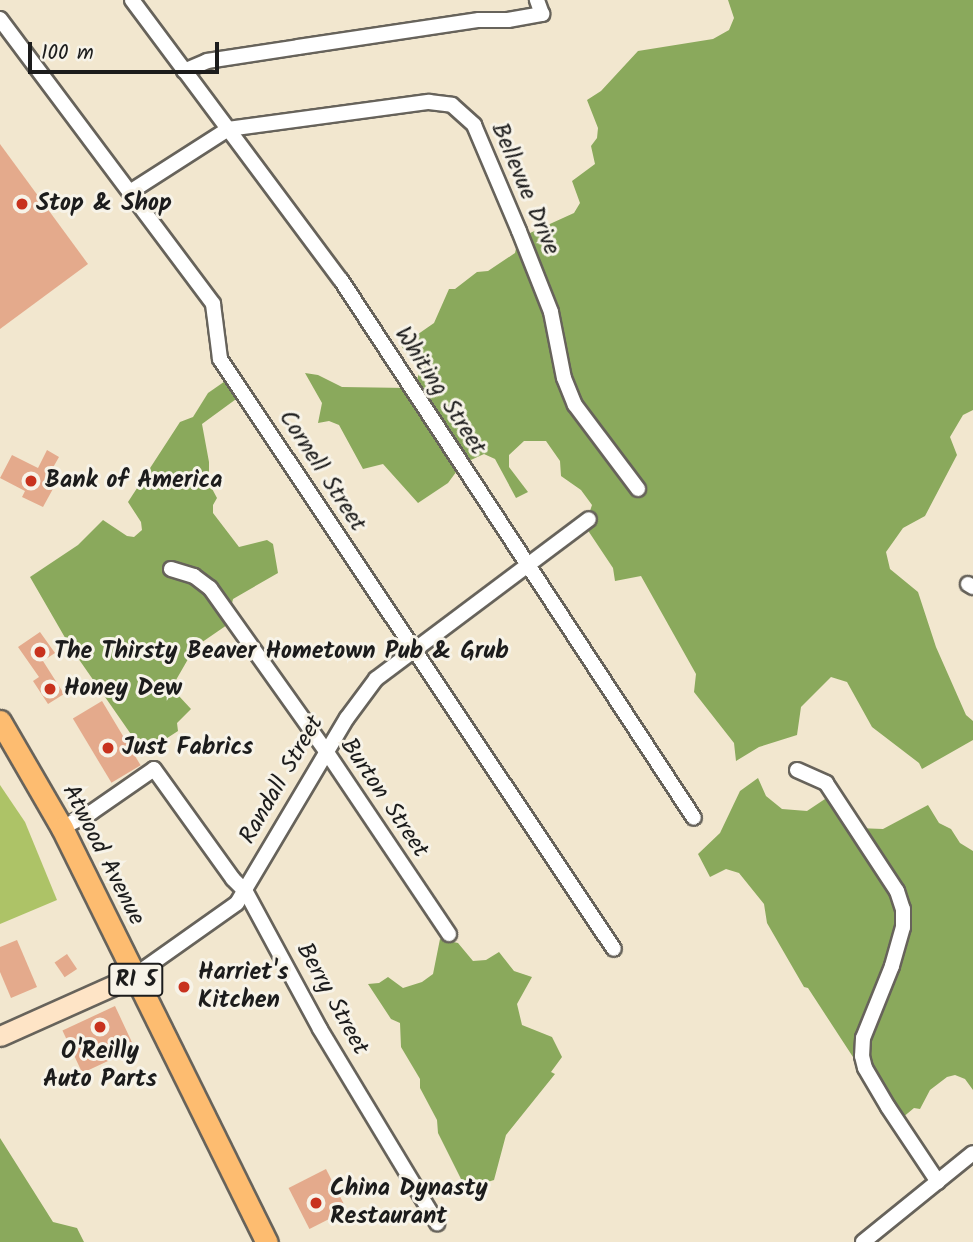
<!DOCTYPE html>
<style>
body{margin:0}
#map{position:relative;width:973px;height:1242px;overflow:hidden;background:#f2e7cf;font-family:Kalam,sans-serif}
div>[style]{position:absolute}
.green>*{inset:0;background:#adc367}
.forest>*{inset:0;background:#8aa95c}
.building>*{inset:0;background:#e4aa8c;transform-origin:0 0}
.roads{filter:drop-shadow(2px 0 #67635b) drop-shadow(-2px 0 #67635b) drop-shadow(0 2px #67635b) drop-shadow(0 -2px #67635b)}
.street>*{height:14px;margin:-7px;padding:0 7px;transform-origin:7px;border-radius:7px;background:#fff}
.secondary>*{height:19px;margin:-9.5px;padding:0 9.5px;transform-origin:9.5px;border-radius:9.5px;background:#fee4c6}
.primary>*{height:21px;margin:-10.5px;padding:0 10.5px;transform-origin:10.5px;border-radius:10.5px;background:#fdbc70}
.dots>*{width:19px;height:19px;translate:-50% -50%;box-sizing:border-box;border:4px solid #f7f3e8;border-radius:50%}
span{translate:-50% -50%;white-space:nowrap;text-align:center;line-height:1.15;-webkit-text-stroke:6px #f7f3e8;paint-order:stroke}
.shield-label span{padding:2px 5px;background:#f7f3e8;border:2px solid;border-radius:5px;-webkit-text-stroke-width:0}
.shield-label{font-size:23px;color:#1c1c1c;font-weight:700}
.street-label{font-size:24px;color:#1c1c1c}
.poi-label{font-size:24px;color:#1c1c1c;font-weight:700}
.left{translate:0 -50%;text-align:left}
.scale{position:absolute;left:28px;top:42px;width:191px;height:32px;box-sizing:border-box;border:4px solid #1c1c1c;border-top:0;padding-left:9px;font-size:21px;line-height:24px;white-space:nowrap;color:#1c1c1c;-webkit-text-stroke:5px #f7f3e8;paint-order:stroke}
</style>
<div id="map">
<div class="green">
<div style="clip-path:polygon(0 785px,25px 822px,57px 900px,0 924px)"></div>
</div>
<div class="forest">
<div style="clip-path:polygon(728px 0,973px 0,973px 410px,963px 415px,950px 437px,957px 455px,925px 516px,903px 528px,886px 552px,890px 569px,918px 592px,936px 647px,966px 715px,973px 721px,973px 740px,922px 769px,919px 763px,872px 727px,847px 682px,831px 677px,801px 707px,797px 735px,759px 747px,736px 761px,734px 743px,694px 692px,696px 674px,641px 576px,615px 581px,613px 568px,585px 526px,592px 505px,581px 490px,561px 476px,560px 461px,546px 441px,524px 441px,509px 455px,509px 467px,528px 492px,516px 498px,495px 459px,484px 454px,462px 464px,448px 483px,418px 503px,383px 464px,363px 469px,339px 425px,329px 421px,318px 423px,322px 403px,305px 373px,318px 375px,342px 387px,408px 388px,416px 383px,420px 370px,401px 346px,434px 323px,449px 289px,455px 289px,477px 272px,488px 271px,515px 253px,520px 231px,530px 233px,574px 213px,580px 203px,572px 181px,595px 164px,591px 146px,597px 138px,598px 128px,587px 100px,601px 91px,638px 51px,713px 39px,729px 30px,734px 18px)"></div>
<div style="clip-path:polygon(231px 377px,243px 394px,202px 424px,209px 462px,209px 483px,217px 498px,213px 505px,213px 513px,239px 547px,267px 540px,273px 544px,278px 573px,233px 599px,227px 625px,195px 647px,176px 680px,178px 695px,191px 709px,177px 723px,178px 731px,144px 753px,71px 648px,30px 577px,78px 545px,103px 520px,127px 536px,134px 537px,142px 530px,141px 522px,128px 502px,180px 422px,193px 417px,208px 393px)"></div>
<div style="clip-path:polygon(758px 778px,766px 796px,782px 809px,807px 811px,834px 793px,857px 828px,883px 829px,928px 805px,939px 823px,951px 829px,960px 843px,973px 851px,973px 1090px,965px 1079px,955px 1075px,947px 1077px,930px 1090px,920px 1109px,914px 1108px,896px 1123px,808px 988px,804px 987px,767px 923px,764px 904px,739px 873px,726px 869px,710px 877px,698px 854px,720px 833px,740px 791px)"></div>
<div style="clip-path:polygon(440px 939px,458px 943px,473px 961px,486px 960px,499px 952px,514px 971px,532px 977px,517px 1004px,522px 1025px,552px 1037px,562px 1057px,551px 1072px,555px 1074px,506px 1135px,494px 1180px,478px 1185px,468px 1193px,438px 1133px,437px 1120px,420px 1088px,420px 1079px,401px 1047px,400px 1023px,391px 1019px,368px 984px,379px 983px,388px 977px,403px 988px,422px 982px,433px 974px)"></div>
<div style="clip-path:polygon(0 1138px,53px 1222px,77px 1228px,84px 1242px,0 1242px)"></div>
</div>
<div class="building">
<div style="clip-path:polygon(0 144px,88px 264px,0 329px)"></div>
<div style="clip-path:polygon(47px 450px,59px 457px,51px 471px,60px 476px,43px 507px,22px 497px,25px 491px,0 478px,12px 455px,38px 468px)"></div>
<div style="clip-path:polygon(40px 632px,55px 653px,43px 661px,64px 694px,48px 704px,33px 681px,39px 677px,18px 647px)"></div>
<div style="left:102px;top:701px;width:75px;height:34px;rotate:59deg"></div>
<div style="clip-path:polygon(17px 940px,37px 987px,11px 998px,0 972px,0 947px)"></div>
<div style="left:67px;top:954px;width:18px;height:15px;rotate:56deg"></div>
<div style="left:115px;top:1006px;width:47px;height:58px;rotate:65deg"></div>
<div style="left:326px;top:1169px;width:46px;height:42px;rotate:63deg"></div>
</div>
<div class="roads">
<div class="street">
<div style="left:132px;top:0;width:349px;rotate:53.3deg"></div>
<div style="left:341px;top:280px;width:643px;rotate:56.73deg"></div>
<div style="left:0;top:19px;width:356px;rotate:53.2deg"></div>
<div style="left:213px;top:304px;width:55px;rotate:82.7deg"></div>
<div style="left:220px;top:359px;width:709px;rotate:56.27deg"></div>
<div style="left:184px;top:71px;width:25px;rotate:-23deg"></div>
<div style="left:207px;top:61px;width:92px;rotate:-8.7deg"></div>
<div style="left:298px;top:47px;width:183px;rotate:-8.5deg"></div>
<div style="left:479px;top:20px;width:29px"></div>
<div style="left:508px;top:20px;width:35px;rotate:-10deg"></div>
<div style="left:542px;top:14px;width:15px;rotate:-110deg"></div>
<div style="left:130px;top:192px;width:117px;rotate:-32.7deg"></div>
<div style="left:228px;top:129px;width:203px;rotate:-7.7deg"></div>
<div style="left:429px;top:102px;width:23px;rotate:7deg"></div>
<div style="left:452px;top:105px;width:30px;rotate:42deg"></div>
<div style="left:474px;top:125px;width:115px;rotate:67deg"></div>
<div style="left:519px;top:231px;width:87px;rotate:68.4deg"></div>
<div style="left:551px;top:312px;width:67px;rotate:78.9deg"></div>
<div style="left:564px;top:378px;width:29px;rotate:68deg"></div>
<div style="left:575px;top:405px;width:105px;rotate:53.1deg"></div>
<div style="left:171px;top:569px;width:24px;rotate:17deg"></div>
<div style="left:194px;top:576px;width:20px;rotate:37deg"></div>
<div style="left:210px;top:588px;width:204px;rotate:54.6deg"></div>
<div style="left:328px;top:754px;width:217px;rotate:56.1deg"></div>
<div style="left:968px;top:584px;width:6px;rotate:31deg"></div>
<div style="left:797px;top:770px;width:32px;rotate:24deg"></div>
<div style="left:826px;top:783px;width:129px;rotate:56.7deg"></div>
<div style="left:897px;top:891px;width:19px;rotate:72deg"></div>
<div style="left:903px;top:909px;width:18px;rotate:90deg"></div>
<div style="left:903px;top:927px;width:41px;rotate:105.8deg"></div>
<div style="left:892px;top:966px;width:78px;rotate:111.9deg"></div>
<div style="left:863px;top:1038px;width:18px;rotate:93deg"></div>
<div style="left:862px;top:1056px;width:12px;rotate:76deg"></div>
<div style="left:865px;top:1068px;width:45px;rotate:59.5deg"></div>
<div style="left:888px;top:1107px;width:90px;rotate:56.3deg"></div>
<div style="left:62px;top:828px;width:34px;rotate:-28deg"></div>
<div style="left:92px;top:812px;width:75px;rotate:-34.7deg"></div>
<div style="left:154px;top:769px;width:135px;rotate:54.3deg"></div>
<div style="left:233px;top:879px;width:18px;rotate:45deg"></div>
<div style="left:246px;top:892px;width:156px;rotate:61.6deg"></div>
<div style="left:320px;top:1029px;width:227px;rotate:58.9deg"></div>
<div style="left:134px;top:976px;width:126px;rotate:-35.3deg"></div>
<div style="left:237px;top:903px;width:215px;rotate:-59.3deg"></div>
<div style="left:347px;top:718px;width:49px;rotate:-53.4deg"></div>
<div style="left:376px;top:679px;width:266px;rotate:-36.9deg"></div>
<div style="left:863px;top:1242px;width:141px;rotate:-39deg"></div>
</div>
<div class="secondary">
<div style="left:0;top:1036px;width:147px;rotate:-24.1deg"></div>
</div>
<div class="primary">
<div style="left:0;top:721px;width:124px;rotate:59.9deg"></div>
<div style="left:62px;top:828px;width:462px;rotate:63.7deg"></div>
</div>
</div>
<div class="dots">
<div style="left:22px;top:204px;background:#c8321e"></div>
<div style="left:31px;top:481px;background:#c8321e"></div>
<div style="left:40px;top:652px;background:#c8321e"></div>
<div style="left:50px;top:689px;background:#c8321e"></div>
<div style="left:108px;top:748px;background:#c8321e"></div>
<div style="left:184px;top:987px;background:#c8321e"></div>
<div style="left:100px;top:1027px;background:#c8321e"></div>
<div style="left:316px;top:1203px;background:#c8321e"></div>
</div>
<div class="shield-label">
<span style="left:136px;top:980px">RI 5</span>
</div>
<div class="street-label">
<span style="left:525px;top:189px;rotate:67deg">Bellevue Drive</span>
<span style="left:440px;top:391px;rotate:57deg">Whiting Street</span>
<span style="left:322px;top:471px;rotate:57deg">Cornell Street</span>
<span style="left:282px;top:780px;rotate:-60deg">Randall Street</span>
<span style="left:384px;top:798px;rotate:56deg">Burton Street</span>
<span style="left:103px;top:855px;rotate:63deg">Atwood Avenue</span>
<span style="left:332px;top:999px;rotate:61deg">Berry Street</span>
</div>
<div class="poi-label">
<span class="left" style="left:36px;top:204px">Stop &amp; Shop</span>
<span class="left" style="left:45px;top:481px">Bank of America</span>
<span class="left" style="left:54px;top:652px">The Thirsty Beaver Hometown Pub &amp; Grub</span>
<span class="left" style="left:64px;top:689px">Honey Dew</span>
<span class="left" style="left:122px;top:748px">Just Fabrics</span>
<span class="left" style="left:198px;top:987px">Harriet's<br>Kitchen</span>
<span style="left:100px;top:1066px">O'Reilly<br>Auto Parts</span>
<span class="left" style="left:330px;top:1203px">China Dynasty<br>Restaurant</span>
</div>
<div class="scale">100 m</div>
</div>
